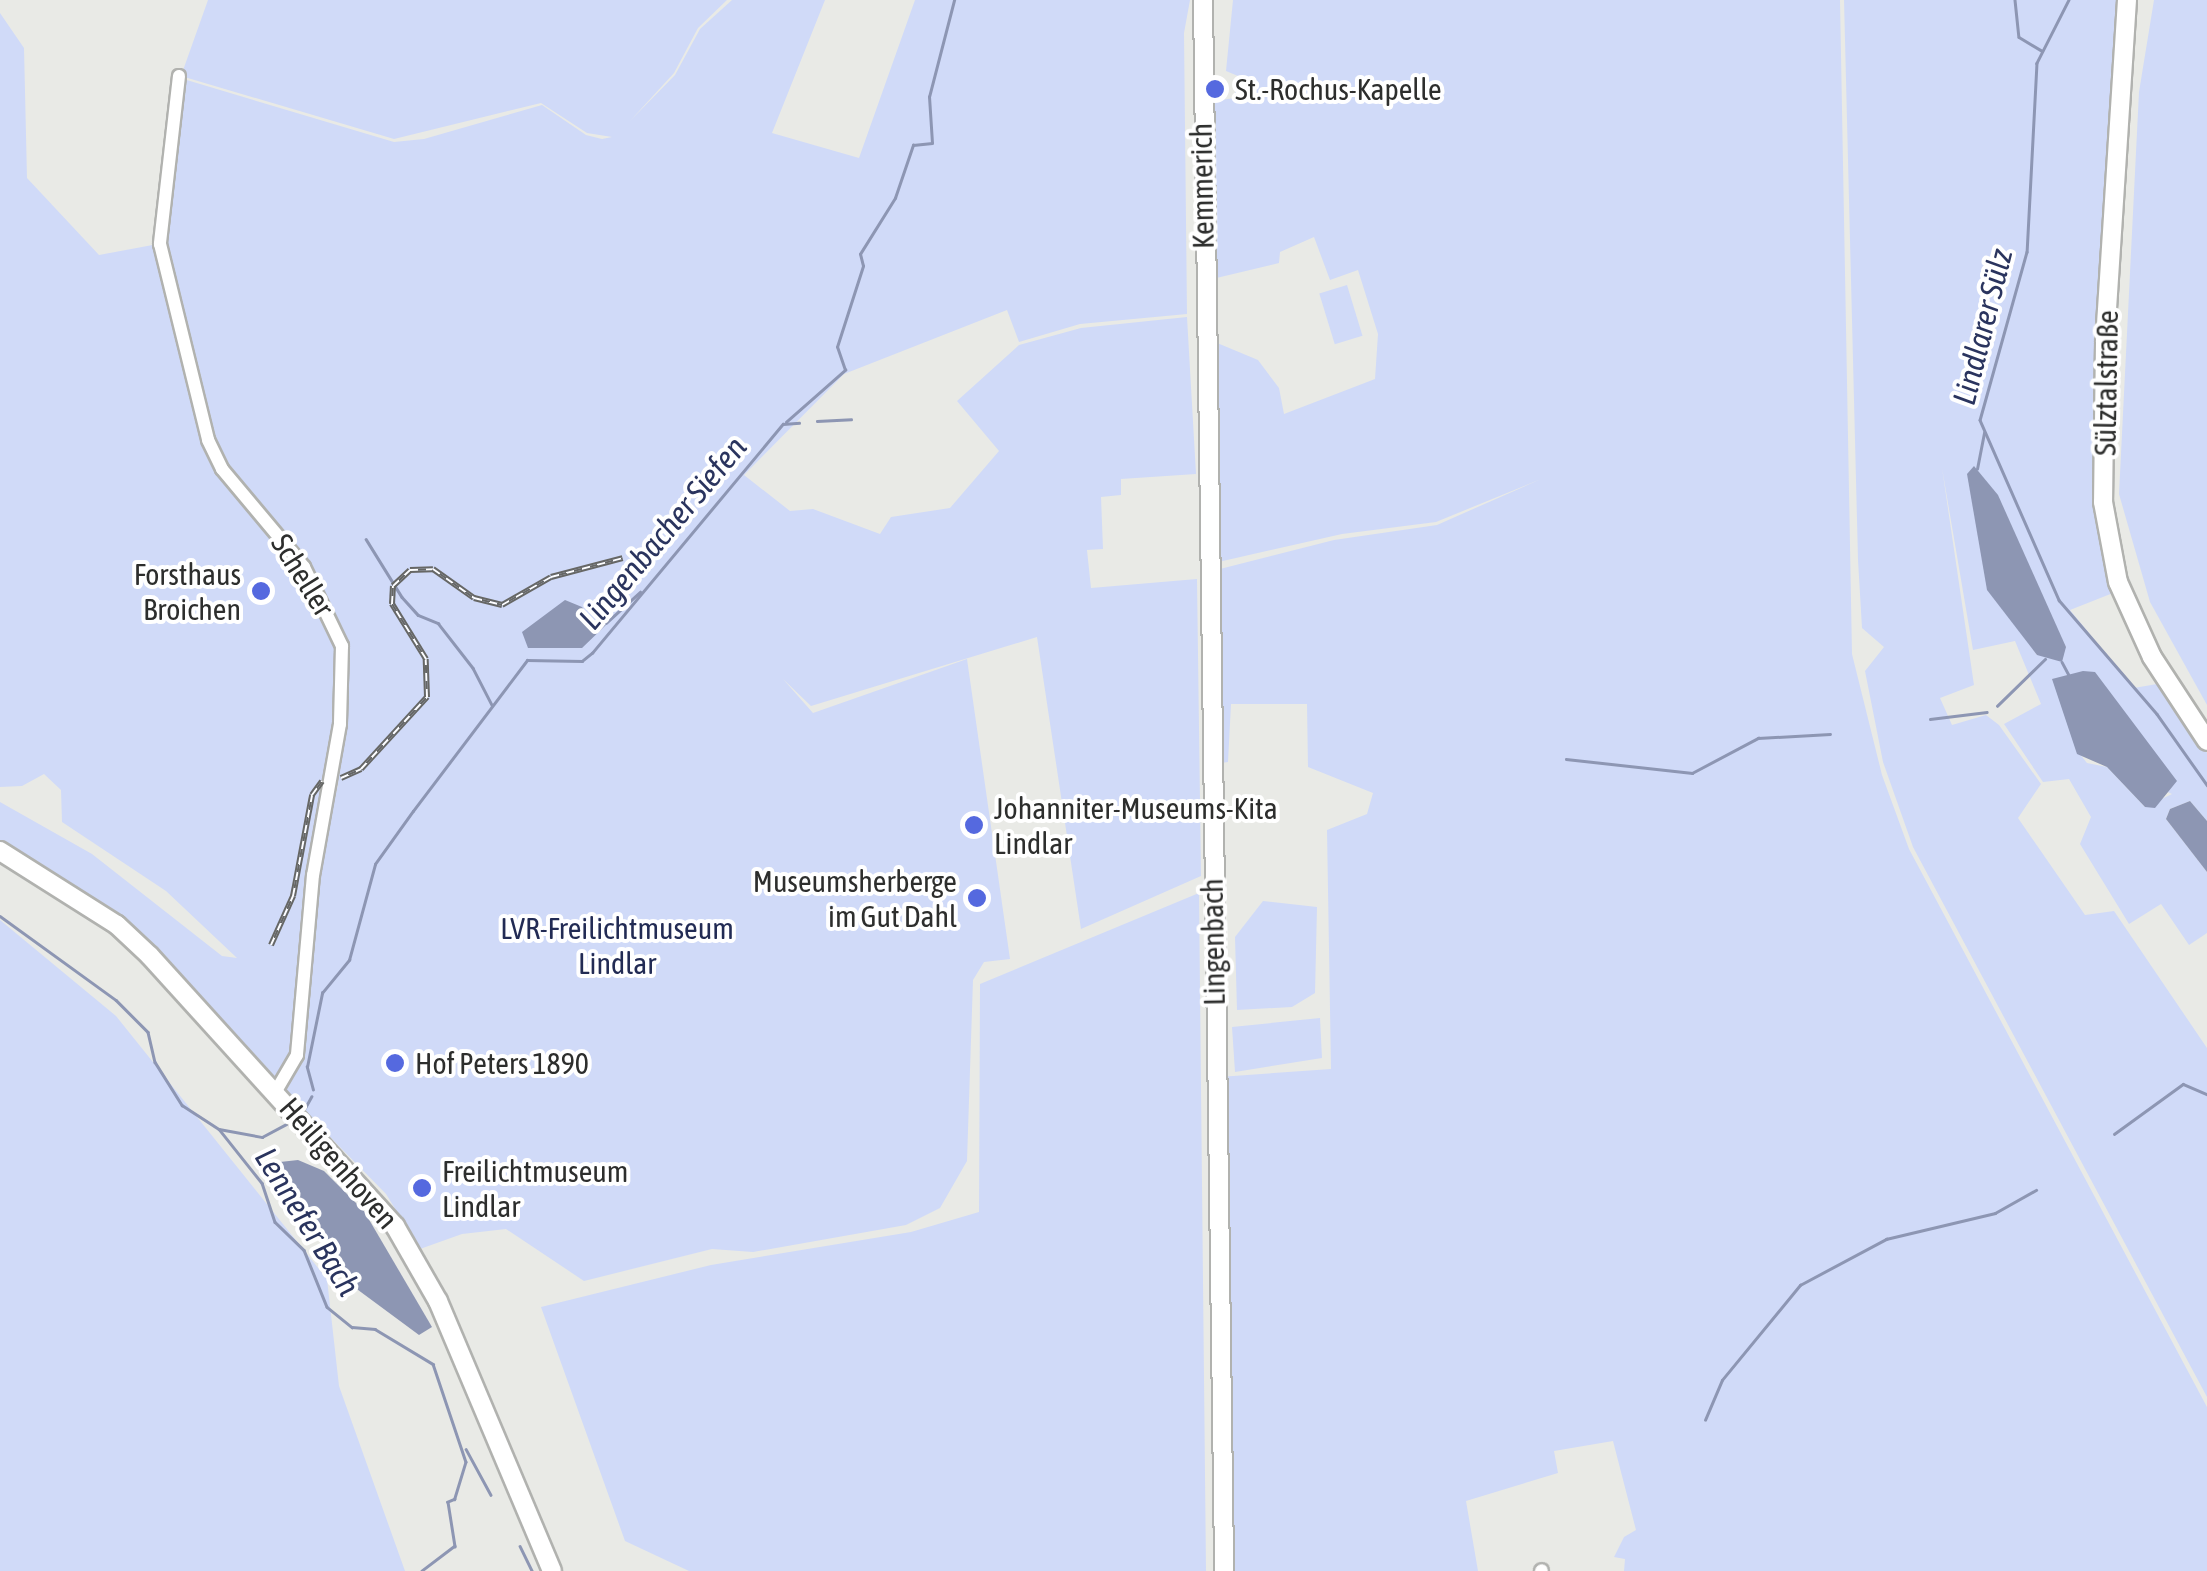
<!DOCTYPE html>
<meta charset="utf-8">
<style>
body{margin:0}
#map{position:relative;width:2207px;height:1571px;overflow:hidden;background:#e9eae6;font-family:"Asap Condensed",sans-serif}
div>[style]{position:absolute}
.green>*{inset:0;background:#d0daf8;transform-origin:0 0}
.water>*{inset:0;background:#8d96b3}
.stream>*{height:2.5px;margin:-1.25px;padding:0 1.25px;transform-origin:1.25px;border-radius:1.25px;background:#8d96b3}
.roads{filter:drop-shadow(2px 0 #b1b2af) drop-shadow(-2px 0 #b1b2af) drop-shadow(0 2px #b1b2af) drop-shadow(0 -2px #b1b2af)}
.street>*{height:12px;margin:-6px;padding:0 6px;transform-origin:6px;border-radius:6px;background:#fff}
.secondary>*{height:18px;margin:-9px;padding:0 9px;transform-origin:9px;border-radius:9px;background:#fff}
.rail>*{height:6px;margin-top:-3px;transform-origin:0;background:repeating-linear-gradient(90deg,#fff 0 8px,#666765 0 16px);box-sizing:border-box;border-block:2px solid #666765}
.dots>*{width:28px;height:28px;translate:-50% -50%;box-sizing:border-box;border:5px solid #fff;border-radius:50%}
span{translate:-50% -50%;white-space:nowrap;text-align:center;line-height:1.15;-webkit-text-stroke:8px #fff;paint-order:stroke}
.poi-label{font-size:30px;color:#2d2e2d}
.left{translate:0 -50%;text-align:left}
.right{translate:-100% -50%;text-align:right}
.street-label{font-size:30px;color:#2d2e2d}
.park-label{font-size:30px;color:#222b54}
.water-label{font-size:32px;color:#2a345e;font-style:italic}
</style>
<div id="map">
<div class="green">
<div style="clip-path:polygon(208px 0,727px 0,698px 28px,674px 73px,630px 121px,675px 75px,700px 29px,732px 0,825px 0,772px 133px,859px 158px,915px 0,1190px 0,1184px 33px,1187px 314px,1080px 324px,1019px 342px,1007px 310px,844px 374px,744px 475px,790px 511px,813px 509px,880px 534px,891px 517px,950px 508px,999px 451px,957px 401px,1019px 345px,1081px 328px,1187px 317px,1196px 474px,1121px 479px,1121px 495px,1101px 497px,1103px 549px,1087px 550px,1091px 588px,1197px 579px,1201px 876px,1081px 929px,1037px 637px,811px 706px,783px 679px,813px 713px,967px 659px,1010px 959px,984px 962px,973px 980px,967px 1161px,940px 1208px,906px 1225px,753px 1252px,712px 1249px,584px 1281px,506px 1229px,462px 1234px,420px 1249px,386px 1194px,283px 1089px,300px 1062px,322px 848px,338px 785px,347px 646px,307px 562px,232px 475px,212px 441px,162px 244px,180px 78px,394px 142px,424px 139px,542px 105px,586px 135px,602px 139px,612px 137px,587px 133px,541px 103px,394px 139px,181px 76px)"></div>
<div style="clip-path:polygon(1233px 0,1840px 0,1852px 654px,1882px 775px,1909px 849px,2207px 1407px,2207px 1571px,1624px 1571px,1625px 1559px,1614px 1557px,1624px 1537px,1636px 1530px,1613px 1441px,1554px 1451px,1558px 1473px,1466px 1501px,1478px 1571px,1228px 1571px,1219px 1077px,1331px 1069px,1327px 830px,1367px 814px,1373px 793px,1308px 767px,1307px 704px,1231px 704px,1228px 762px,1221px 763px,1220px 569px,1334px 540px,1437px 525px,1541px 479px,1436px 522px,1342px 534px,1214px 563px,1210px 340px,1258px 360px,1279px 388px,1284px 414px,1375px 379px,1378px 334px,1358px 270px,1330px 280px,1314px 237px,1280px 252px,1279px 263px,1208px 280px,1203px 103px,1234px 98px,1238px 76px,1226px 71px)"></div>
<div style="clip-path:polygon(evenodd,1844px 0,2118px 0,2098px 340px,2113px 593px,2070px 610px,2134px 688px,2157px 684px,2207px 753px,2207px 821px,2190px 801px,2170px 809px,2166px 819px,2207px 872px,2207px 933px,2189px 945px,2161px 904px,2129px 924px,2080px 844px,2091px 817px,2069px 779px,2043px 782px,2004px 724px,2041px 704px,2015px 641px,1973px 650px,1942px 468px,1974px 685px,1940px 698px,1952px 725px,1986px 715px,1999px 725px,2041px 784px,2018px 818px,2085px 915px,2114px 911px,2207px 1048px,2207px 1397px,1913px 847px,1883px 762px,1865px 671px,1884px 647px,1862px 628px,1858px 560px,1844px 0,2023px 558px,2046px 612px,2066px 647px,2037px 655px,2018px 627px,2023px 558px,1844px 0,2075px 748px,2172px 794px,2145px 807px,2107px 767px,2087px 763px,2075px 748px)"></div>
<div style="clip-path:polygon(2154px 0,2207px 0,2207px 705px,2150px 602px,2119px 494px,2139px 92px)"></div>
<div style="clip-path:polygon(0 13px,24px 48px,27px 178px,99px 255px,158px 244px,200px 429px,301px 567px,339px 647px,331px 766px,291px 1057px,275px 1078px,155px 950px,0 845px,0 802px,92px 854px,222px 956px,237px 958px,166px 891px,62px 822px,61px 790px,44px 774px,22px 786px,0 787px)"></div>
<div style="left:1347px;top:285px;width:53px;height:29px;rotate:73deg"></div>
<div style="clip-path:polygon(1199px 893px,1206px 1571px,689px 1571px,625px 1541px,541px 1307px,711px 1265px,911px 1232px,979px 1212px,980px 984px)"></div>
<div style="clip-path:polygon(1263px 901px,1317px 907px,1315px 993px,1292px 1007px,1237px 1010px,1235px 937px)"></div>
<div style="clip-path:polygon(0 920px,116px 1016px,327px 1279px,339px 1386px,405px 1571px,0 1571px)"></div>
<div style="clip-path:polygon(1320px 1018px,1322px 1058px,1235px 1072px,1232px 1027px)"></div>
</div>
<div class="water">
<div style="clip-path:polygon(1974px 466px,1998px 495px,2066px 647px,2062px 662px,2037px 655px,1987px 590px,1967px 474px)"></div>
<div style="clip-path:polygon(565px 600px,582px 607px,597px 628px,607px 624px,582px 648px,528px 648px,522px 632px)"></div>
<div style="clip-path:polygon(2083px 671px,2095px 672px,2177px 781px,2155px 808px,2145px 807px,2107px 767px,2077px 754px,2052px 679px)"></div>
<div style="clip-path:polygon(2190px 801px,2207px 821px,2207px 872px,2166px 819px,2170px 809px)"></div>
<div style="clip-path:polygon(298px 1160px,324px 1171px,364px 1211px,432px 1327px,419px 1335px,350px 1284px,277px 1172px,280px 1162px)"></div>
</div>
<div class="stream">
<div style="left:2015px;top:0;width:37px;rotate:84deg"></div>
<div style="left:2019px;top:37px;width:27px;rotate:31deg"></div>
<div style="left:2069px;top:0;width:71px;rotate:116.9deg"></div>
<div style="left:2037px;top:63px;width:189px;rotate:93deg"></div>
<div style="left:2027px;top:252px;width:174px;rotate:105.6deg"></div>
<div style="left:1980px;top:420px;width:197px;rotate:66.3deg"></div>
<div style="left:2059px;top:600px;width:150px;rotate:49.3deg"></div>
<div style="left:2157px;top:714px;width:87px;rotate:54.8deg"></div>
<div style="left:817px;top:421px;width:34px;rotate:-3deg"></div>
<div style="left:786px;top:422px;width:79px;rotate:-41.4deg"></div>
<div style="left:845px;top:370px;width:24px;rotate:-109deg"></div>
<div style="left:837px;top:347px;width:85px;rotate:-72.2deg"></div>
<div style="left:863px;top:266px;width:12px;rotate:-104deg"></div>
<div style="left:860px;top:254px;width:66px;rotate:-58deg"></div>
<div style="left:895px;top:198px;width:56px;rotate:-71.2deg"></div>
<div style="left:913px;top:145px;width:19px;rotate:-6deg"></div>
<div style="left:932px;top:143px;width:46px;rotate:-93.7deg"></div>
<div style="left:929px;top:97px;width:100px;rotate:-75.5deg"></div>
<div style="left:1977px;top:469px;width:37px;rotate:-79deg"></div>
<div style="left:366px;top:539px;width:68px;rotate:58.2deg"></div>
<div style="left:402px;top:597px;width:24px;rotate:48deg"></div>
<div style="left:418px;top:615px;width:22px;rotate:22deg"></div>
<div style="left:438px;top:623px;width:57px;rotate:52.1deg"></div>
<div style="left:473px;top:668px;width:42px;rotate:62.8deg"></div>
<div style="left:606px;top:623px;width:46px;rotate:-42.4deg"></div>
<div style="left:2062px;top:662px;width:17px;rotate:62deg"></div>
<div style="left:1997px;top:706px;width:67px;rotate:-44.4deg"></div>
<div style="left:1930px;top:719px;width:57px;rotate:-7deg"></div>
<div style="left:1566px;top:759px;width:127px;rotate:6.3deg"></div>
<div style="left:1692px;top:773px;width:75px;rotate:-27.9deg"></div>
<div style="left:1758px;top:738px;width:72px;rotate:-3.2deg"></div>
<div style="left:0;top:916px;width:143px;rotate:35.9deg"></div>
<div style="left:116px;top:1000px;width:45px;rotate:45deg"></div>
<div style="left:148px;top:1032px;width:31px;rotate:77deg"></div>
<div style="left:155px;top:1062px;width:51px;rotate:57.9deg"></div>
<div style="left:182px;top:1105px;width:44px;rotate:33deg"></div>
<div style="left:219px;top:1129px;width:69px;rotate:51.5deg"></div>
<div style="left:262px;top:1183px;width:41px;rotate:71.6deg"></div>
<div style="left:275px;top:1222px;width:40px;rotate:44deg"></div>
<div style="left:304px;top:1250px;width:61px;rotate:68deg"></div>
<div style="left:327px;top:1307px;width:32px;rotate:39deg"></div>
<div style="left:352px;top:1327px;width:23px;rotate:5deg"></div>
<div style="left:375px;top:1329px;width:68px;rotate:31.1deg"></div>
<div style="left:433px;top:1364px;width:103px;rotate:71.4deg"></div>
<div style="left:466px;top:1462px;width:39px;rotate:107deg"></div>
<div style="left:455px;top:1499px;width:8px;rotate:157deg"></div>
<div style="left:448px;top:1502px;width:45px;rotate:81deg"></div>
<div style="left:455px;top:1546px;width:41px;rotate:142.9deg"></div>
<div style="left:313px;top:1090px;width:24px;rotate:-105deg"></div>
<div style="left:307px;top:1067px;width:76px;rotate:-78.5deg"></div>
<div style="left:322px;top:993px;width:43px;rotate:-50.7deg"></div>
<div style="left:349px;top:960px;width:99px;rotate:-74.8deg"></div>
<div style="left:375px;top:864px;width:65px;rotate:-54.4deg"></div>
<div style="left:413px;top:811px;width:189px;rotate:-52.9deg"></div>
<div style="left:527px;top:660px;width:55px;rotate:1deg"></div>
<div style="left:582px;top:661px;width:13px;rotate:-39deg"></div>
<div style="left:592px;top:653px;width:298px;rotate:-50.2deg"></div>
<div style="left:783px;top:424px;width:16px;rotate:-4deg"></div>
<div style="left:305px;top:1108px;width:13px;rotate:-61deg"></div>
<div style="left:219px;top:1129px;width:44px;rotate:10.5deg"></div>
<div style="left:262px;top:1137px;width:30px;rotate:-28deg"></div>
<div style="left:2114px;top:1134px;width:85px;rotate:-35.9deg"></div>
<div style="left:2183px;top:1084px;width:26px;rotate:23deg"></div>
<div style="left:1705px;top:1420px;width:43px;rotate:-67deg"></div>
<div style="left:1722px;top:1380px;width:123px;rotate:-50.6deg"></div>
<div style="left:1800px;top:1285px;width:98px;rotate:-28.1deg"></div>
<div style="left:1886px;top:1239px;width:112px;rotate:-13.4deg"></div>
<div style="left:1995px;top:1213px;width:47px;rotate:-29.3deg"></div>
<div style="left:466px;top:1449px;width:52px;rotate:61.5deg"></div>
<div style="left:520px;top:1546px;width:28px;rotate:64deg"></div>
</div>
<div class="roads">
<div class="street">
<div style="left:179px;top:76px;width:169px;rotate:96.5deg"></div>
<div style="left:160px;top:244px;width:202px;rotate:76.2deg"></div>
<div style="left:208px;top:440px;width:32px;rotate:64deg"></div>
<div style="left:222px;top:469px;width:128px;rotate:50.1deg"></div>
<div style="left:304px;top:567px;width:88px;rotate:64.3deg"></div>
<div style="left:342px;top:646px;width:78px;rotate:91.5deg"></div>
<div style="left:340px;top:724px;width:153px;rotate:100.1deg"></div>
<div style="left:313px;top:875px;width:181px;rotate:95.1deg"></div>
<div style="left:297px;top:1055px;width:42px;rotate:120.3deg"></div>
<div style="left:1541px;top:1571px;width:1px;rotate:-45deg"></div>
</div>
<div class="secondary">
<div style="left:1203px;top:0;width:1571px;rotate:89.23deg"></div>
<div style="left:2127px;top:0;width:343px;rotate:93.7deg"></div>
<div style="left:2105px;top:342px;width:160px;rotate:90.7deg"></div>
<div style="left:2103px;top:502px;width:81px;rotate:79.4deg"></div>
<div style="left:2118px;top:582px;width:82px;rotate:65.6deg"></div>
<div style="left:2152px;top:657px;width:100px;rotate:56.8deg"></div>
<div style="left:0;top:851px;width:138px;rotate:32.3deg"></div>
<div style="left:117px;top:925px;width:45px;rotate:43.2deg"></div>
<div style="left:150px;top:956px;width:365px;rotate:47.8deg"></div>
<div style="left:395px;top:1226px;width:86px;rotate:60.2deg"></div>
<div style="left:438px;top:1301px;width:293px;rotate:67.1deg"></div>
</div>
</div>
<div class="rail">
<div style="left:341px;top:778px;width:22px;rotate:-24deg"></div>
<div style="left:361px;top:769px;width:98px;rotate:-47.5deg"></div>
<div style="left:427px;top:697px;width:38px;rotate:-92deg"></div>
<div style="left:426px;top:659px;width:65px;rotate:-121.7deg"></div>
<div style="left:392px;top:604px;width:18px;rotate:-87deg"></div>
<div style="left:393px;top:586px;width:23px;rotate:-43deg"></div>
<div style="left:410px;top:570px;width:23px;rotate:-2deg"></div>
<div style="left:433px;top:569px;width:50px;rotate:35.3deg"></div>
<div style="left:474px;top:598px;width:29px;rotate:14deg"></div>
<div style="left:502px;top:605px;width:56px;rotate:-29.7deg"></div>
<div style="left:551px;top:577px;width:74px;rotate:-14.8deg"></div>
<div style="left:271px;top:945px;width:54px;rotate:-65.8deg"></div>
<div style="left:293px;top:896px;width:103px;rotate:-79.3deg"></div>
<div style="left:312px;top:795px;width:17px;rotate:-54deg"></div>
</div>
<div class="dots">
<div style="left:1215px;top:89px;background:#5569df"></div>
<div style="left:261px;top:591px;background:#5569df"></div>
<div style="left:974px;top:825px;background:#5569df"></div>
<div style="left:977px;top:898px;background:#5569df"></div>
<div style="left:395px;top:1063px;background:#5569df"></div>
<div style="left:422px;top:1188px;background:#5569df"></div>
</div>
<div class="poi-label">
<span class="left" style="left:1235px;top:89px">St.-Rochus-Kapelle</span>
<span class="right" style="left:241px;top:591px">Forsthaus<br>Broichen</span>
<span class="left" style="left:994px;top:825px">Johanniter-Museums-Kita<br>Lindlar</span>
<span class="right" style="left:957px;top:898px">Museumsherberge<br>im Gut Dahl</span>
<span class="left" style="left:415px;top:1063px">Hof Peters 1890</span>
<span class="left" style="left:442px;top:1188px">Freilichtmuseum<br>Lindlar</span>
</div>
<div class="street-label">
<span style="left:1202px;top:186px;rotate:-91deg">Kemmerich</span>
<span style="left:2106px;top:383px;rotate:-89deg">Sülztalstraße</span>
<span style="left:303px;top:575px;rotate:58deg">Scheller</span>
<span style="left:1213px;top:942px;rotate:-91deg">Lingenbach</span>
<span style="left:339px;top:1163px;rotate:49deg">Heiligenhoven</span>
</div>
<div class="park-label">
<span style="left:617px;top:945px">LVR-Freilichtmuseum<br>Lindlar</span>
</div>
<div class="water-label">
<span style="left:1983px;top:327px;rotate:-76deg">Lindlarer Sülz</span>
<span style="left:663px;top:533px;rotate:-50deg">Lingenbacher Siefen</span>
<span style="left:307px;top:1222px;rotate:58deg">Lennefer Bach</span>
</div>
</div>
